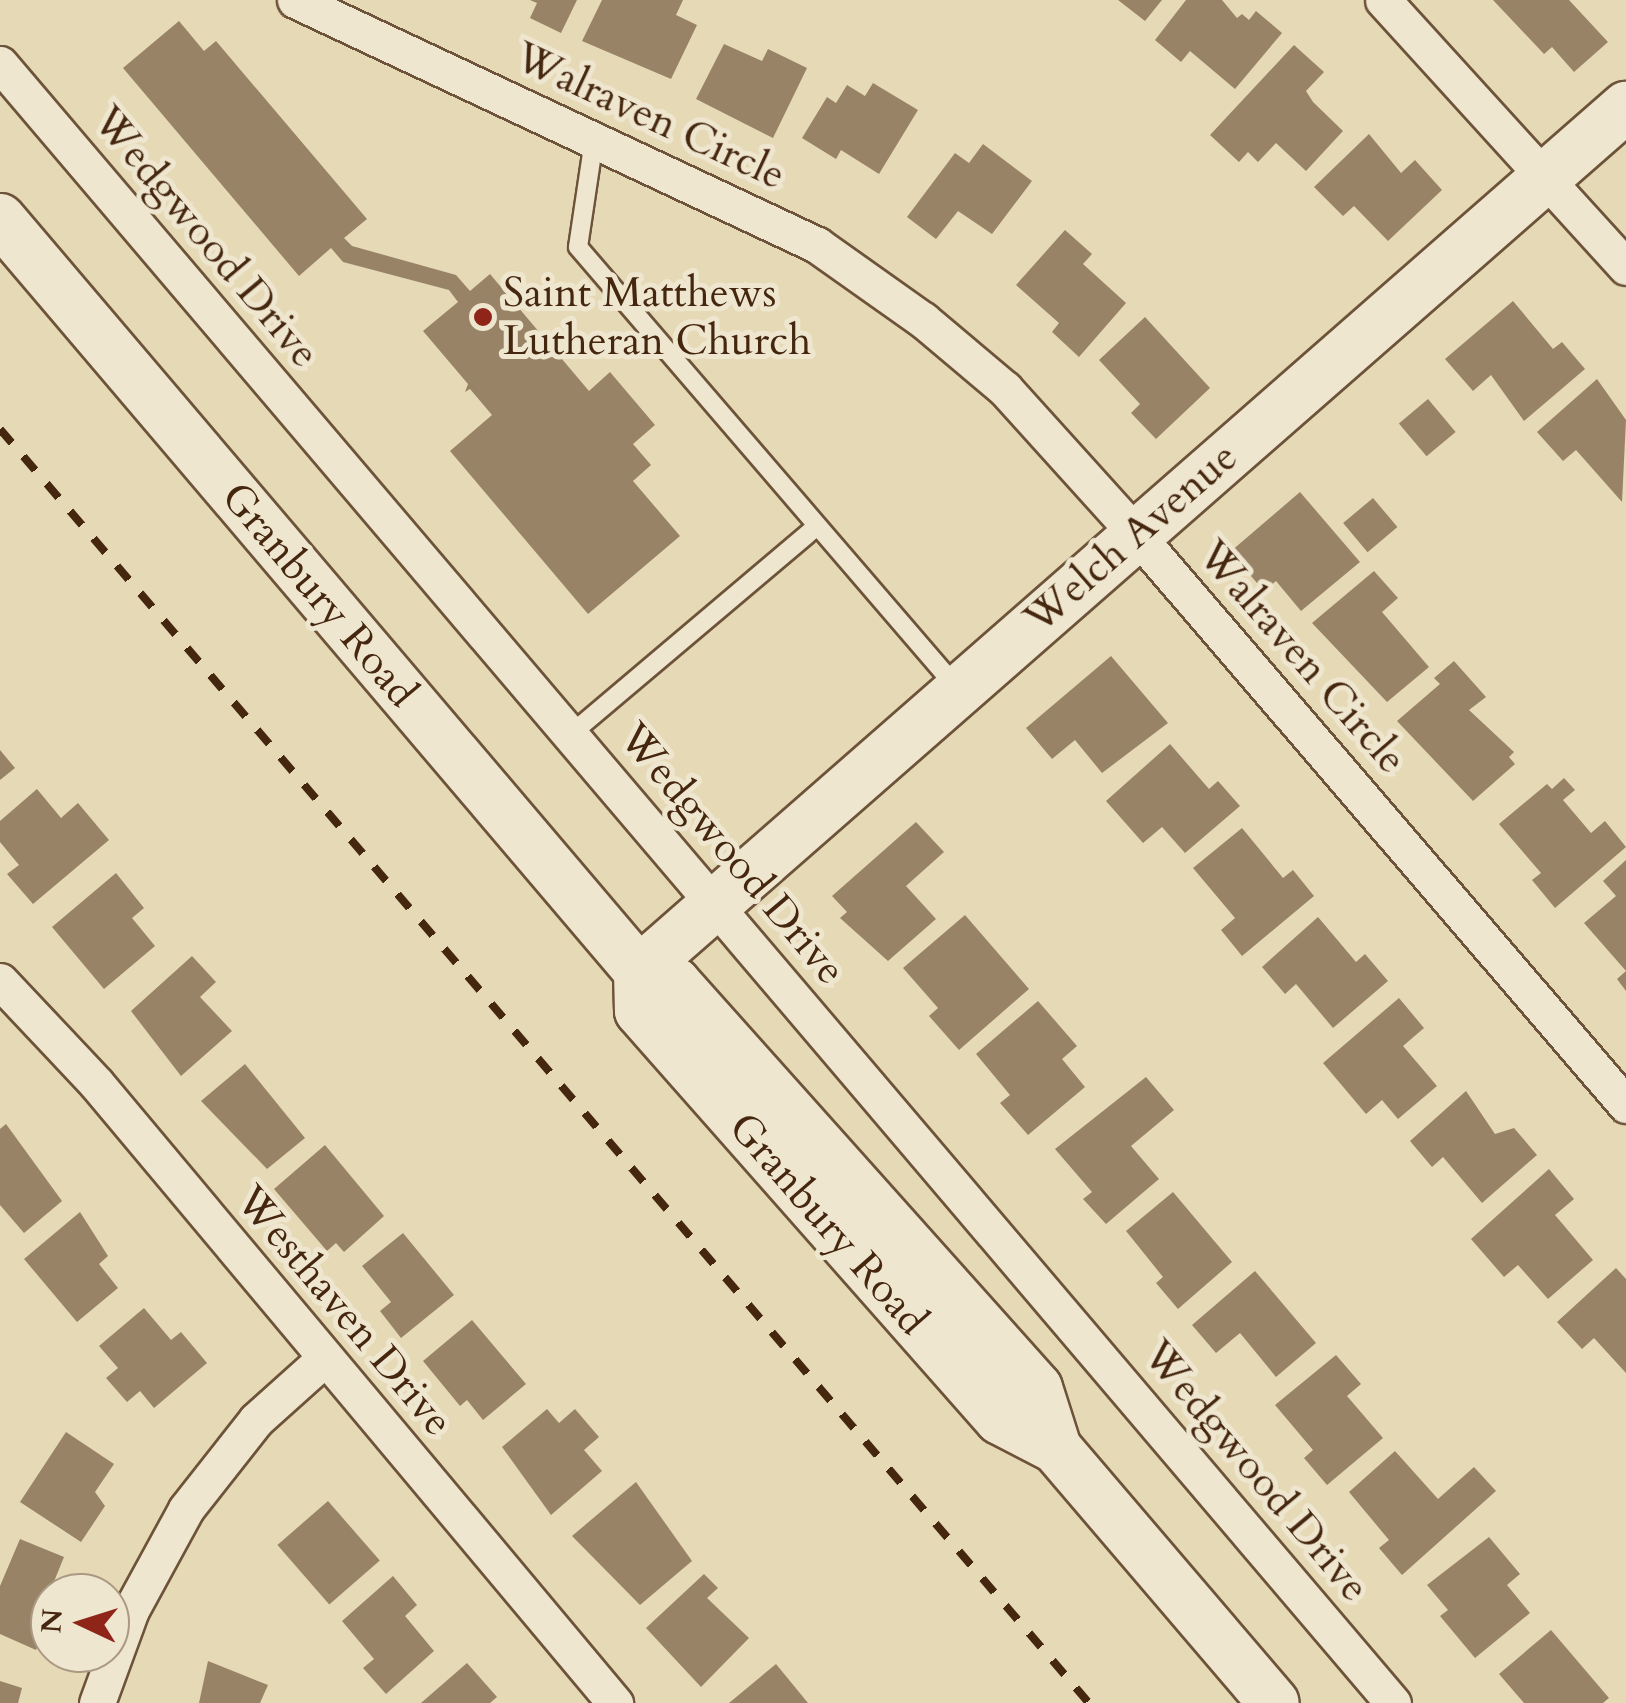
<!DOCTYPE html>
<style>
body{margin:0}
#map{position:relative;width:1626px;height:1703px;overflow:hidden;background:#e6d9b6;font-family:Cardo,serif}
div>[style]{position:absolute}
.building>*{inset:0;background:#998366;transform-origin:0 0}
.roads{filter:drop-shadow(2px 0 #6d5339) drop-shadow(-2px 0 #6d5339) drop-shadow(0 2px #6d5339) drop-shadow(0 -2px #6d5339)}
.lane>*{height:18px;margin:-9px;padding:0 9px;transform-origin:9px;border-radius:9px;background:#efe6d0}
.street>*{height:35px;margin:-17.5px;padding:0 17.5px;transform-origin:17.5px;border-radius:17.5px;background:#efe6d0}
.secondary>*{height:50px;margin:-25px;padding:0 25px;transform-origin:25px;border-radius:25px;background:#efe6d0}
.rail>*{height:8px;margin-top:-4px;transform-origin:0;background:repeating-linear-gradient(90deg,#45260f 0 18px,transparent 0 36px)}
.dots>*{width:28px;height:28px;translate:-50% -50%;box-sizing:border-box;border:5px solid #efe6d0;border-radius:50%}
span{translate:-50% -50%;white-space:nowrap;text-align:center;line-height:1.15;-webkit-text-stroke:10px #efe6d0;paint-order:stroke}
.street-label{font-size:42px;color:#45260f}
.poi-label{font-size:42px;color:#45260f}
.left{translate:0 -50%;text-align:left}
.north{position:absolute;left:30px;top:1573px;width:100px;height:100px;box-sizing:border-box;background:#efe6d0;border:2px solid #ab9983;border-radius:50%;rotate:274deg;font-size:28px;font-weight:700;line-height:40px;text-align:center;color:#45260f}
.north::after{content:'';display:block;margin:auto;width:35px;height:45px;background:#8f2418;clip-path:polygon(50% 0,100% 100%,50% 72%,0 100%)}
</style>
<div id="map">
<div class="building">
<div style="clip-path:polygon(530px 0,577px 0,561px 33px,530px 18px,537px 3px)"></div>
<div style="clip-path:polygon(602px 0,683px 0,676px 15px,697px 25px,671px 79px,582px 41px)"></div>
<div style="clip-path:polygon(1118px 0,1162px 0,1145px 21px)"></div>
<div style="clip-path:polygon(1186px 0,1222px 0,1237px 18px,1242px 14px,1249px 20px,1256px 11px,1282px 33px,1235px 89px,1190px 51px,1181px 62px,1155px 40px)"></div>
<div style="clip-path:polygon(1493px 0,1569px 0,1608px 42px,1574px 72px,1552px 47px,1544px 54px)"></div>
<div style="clip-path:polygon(179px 21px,204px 51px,216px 41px,367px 219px,344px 238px,352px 246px,456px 275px,470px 291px,490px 274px,589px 391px,610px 372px,655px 425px,633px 444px,651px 465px,633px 481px,680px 536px,588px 614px,450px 451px,492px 415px,470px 389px,465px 392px,468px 384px,423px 331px,458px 302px,449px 290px,343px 262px,331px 248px,299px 276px,123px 68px)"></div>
<div style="clip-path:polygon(724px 44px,762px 61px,768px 49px,807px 68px,773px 138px,696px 99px)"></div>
<div style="clip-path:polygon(1294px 45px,1324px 72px,1306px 91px,1313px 102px,1343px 131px,1306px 171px,1276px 143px,1258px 162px,1248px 152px,1239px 162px,1210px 135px)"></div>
<div style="clip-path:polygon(873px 83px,918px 110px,879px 174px,841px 150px,836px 159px,802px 138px,827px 97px,836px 103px,847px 85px,865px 96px)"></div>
<div style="clip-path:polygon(1369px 134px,1401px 173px,1415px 160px,1442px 190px,1388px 241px,1354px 206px,1343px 216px,1314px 187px)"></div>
<div style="clip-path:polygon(983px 144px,1032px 181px,992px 234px,958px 211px,936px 239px,907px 217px,955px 153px,969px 163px)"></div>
<div style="clip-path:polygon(1065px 230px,1092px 254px,1083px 264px,1126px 303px,1079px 357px,1052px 332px,1059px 323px,1016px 285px)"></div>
<div style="clip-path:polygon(1513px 301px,1553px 349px,1562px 342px,1585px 369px,1524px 421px,1491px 375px,1473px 391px,1445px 359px)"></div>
<div style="clip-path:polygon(1145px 317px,1210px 388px,1156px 439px,1131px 413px,1140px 404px,1099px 360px)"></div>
<div style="clip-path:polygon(1597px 379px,1626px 420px,1622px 502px,1576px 450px,1563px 461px,1537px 432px)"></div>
<div style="left:1428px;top:399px;width:43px;height:38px;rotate:50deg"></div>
<div style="clip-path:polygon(1300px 492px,1360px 562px,1301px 611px,1276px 581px,1264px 591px,1230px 552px)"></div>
<div style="left:1373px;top:498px;width:38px;height:39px;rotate:50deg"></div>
<div style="clip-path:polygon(1374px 571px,1398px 598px,1382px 612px,1429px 667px,1387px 702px,1312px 623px)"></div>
<div style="clip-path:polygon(1111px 656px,1168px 723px,1102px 773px,1075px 740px,1052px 759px,1026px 728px)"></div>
<div style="clip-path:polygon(1454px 661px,1486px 697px,1469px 710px,1514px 752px,1509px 757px,1515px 764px,1473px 801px,1397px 721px,1440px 684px,1434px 678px)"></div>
<div style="clip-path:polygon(1170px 744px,1209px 789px,1218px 781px,1240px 806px,1185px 853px,1162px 827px,1143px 843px,1106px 801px)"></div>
<div style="clip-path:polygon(0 750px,15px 768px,0 780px)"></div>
<div style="clip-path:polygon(1564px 778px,1575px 790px,1563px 800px,1591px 833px,1605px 821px,1626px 847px,1555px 908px,1532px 880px,1541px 873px,1499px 824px,1547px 784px,1552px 789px)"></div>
<div style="clip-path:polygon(37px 789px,61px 818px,78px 803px,109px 840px,33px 904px,7px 874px,19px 865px,0 842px,0 821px)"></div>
<div style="clip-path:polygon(916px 822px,944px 852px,906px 886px,936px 919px,888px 961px,840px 918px,847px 912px,832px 896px)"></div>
<div style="clip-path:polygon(1242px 828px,1283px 878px,1293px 870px,1314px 896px,1242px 956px,1221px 930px,1235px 918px,1193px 868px)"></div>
<div style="clip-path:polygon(1626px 860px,1626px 991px,1617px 979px,1626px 971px,1584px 923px,1616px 896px,1603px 881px)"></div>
<div style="clip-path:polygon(116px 873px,144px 908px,132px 918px,155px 946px,104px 989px,52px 927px)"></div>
<div style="clip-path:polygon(965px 915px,1029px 989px,959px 1050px,929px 1016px,938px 1008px,903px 968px)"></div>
<div style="clip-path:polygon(1318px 917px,1356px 962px,1365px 954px,1388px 981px,1333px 1028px,1296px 984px,1285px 994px,1262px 967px)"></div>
<div style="clip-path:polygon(192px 956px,216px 982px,200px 997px,232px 1031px,181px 1076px,131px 1011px)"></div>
<div style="clip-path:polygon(1399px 998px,1424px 1028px,1403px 1046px,1437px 1086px,1398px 1119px,1382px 1100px,1366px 1114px,1323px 1063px)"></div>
<div style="clip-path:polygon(1038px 1001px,1077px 1046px,1062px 1059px,1085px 1087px,1028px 1135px,1000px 1103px,1010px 1095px,976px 1054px)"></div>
<div style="clip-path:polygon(245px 1064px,305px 1138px,267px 1169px,201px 1101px)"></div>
<div style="clip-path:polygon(1146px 1077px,1174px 1110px,1131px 1146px,1159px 1179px,1106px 1224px,1083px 1199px,1092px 1192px,1055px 1149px)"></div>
<div style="clip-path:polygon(1466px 1091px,1495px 1134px,1514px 1128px,1537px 1155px,1482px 1203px,1443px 1157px,1432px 1167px,1410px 1141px)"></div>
<div style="clip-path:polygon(6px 1124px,62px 1201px,24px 1233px,0 1205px,0 1129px)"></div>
<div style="clip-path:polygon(325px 1145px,384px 1216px,344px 1252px,336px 1243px,327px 1251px,274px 1189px)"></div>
<div style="clip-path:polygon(1549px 1169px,1574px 1199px,1555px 1215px,1593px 1260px,1548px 1299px,1518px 1265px,1504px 1277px,1471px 1239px)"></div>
<div style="clip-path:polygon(1173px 1192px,1232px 1262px,1178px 1309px,1156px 1283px,1163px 1277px,1126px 1231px)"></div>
<div style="clip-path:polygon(80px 1212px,108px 1256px,99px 1264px,118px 1288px,77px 1322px,24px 1259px)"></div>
<div style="clip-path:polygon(403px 1233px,454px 1295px,401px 1338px,380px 1311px,391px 1302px,362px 1266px)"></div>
<div style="clip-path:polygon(1616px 1268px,1626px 1279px,1626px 1373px,1594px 1338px,1582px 1349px,1557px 1322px)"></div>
<div style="clip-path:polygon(1255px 1271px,1316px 1343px,1276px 1377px,1240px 1333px,1216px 1353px,1192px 1325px)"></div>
<div style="clip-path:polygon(144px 1308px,171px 1340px,181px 1332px,207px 1363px,154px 1408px,140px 1391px,127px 1402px,106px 1378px,118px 1368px,99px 1346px)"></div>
<div style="clip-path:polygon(472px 1320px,526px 1384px,483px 1420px,467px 1400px,460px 1406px,423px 1361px)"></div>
<div style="clip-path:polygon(1336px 1355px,1361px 1384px,1347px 1396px,1383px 1438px,1327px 1485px,1304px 1458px,1313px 1450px,1275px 1405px)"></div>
<div style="clip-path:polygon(547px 1409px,559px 1423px,575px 1409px,599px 1437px,584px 1450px,602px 1471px,551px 1515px,502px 1447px)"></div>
<div style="clip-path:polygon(66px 1432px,114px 1464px,95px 1492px,105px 1506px,81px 1542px,20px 1502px)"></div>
<div style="clip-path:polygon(1395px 1451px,1438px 1499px,1474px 1467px,1496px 1491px,1402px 1575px,1379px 1548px,1389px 1540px,1349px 1492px)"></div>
<div style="clip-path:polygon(636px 1482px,692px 1561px,640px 1605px,572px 1536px)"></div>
<div style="left:328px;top:1501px;width:79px;height:67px;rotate:49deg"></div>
<div style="clip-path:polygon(1489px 1537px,1520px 1574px,1507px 1585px,1530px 1613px,1475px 1658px,1440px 1616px,1448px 1610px,1427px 1585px)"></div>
<div style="clip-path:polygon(20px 1539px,64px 1557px,44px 1606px,50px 1617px,36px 1650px,0 1634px,0 1586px)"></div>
<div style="clip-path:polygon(704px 1574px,718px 1588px,707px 1598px,749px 1638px,701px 1687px,646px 1628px)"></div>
<div style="clip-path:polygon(393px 1576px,417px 1605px,405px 1616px,434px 1651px,386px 1694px,363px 1668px,374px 1659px,342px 1621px)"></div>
<div style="clip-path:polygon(1551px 1630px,1609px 1698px,1603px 1703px,1524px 1703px,1499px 1674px)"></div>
<div style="clip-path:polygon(208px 1661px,268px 1685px,260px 1703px,199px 1703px)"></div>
<div style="clip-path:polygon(467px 1663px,497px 1697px,490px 1703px,421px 1703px)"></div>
<div style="clip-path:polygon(776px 1664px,808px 1703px,729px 1703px)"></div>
<div style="clip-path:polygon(0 1681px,22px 1688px,18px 1703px,0 1703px)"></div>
</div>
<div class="roads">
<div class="lane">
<div style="left:594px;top:140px;width:108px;rotate:98.5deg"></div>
<div style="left:578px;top:247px;width:581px;rotate:49.32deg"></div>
<div style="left:571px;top:734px;width:322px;rotate:-40.2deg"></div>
</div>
<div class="street">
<div style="left:295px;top:0;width:577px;rotate:25.14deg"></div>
<div style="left:817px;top:245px;width:130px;rotate:35.3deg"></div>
<div style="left:923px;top:320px;width:107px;rotate:40.1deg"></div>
<div style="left:1005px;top:389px;width:194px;rotate:47.9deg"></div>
<div style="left:1135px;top:533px;width:754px;rotate:49.36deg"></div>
<div style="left:1383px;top:0;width:361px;rotate:47.7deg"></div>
<div style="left:0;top:64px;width:2151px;rotate:49.64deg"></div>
<div style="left:0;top:981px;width:140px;rotate:46.7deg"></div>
<div style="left:96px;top:1083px;width:809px;rotate:50.07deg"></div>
<div style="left:97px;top:1703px;width:99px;rotate:-69.9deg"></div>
<div style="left:131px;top:1610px;width:115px;rotate:-61.4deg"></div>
<div style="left:186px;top:1509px;width:113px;rotate:-51.8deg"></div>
<div style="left:256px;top:1420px;width:91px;rotate:-41.9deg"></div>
</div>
<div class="secondary">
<div style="left:0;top:219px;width:987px;rotate:49.64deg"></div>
<div style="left:639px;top:971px;width:38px;rotate:18deg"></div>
<div style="left:675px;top:983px;width:543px;rotate:48.21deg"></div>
<div style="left:1037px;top:1388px;width:63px;rotate:72.4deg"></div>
<div style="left:639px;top:971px;width:1312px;rotate:-41.2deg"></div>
<div style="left:639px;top:971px;width:40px;rotate:88.6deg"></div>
<div style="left:640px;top:1011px;width:544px;rotate:48.58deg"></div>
<div style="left:1000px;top:1419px;width:63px;rotate:27.4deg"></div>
<div style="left:1056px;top:1448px;width:335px;rotate:49.5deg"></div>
</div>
</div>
<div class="rail">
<div style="left:0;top:429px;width:1676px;rotate:49.48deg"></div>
</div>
<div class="dots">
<div style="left:483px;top:317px;background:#8f2418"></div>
</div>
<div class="street-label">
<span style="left:650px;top:116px;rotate:25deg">Walraven Circle</span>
<span style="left:206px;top:237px;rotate:50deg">Wedgwood Drive</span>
<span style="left:1131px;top:538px;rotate:-41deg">Welch Avenue</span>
<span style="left:319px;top:595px;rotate:50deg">Granbury Road</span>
<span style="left:1302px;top:657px;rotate:49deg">Walraven Circle</span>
<span style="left:732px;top:854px;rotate:50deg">Wedgwood Drive</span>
<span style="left:828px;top:1224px;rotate:49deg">Granbury Road</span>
<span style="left:344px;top:1311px;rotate:50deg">Westhaven Drive</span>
<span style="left:1256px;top:1471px;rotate:50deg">Wedgwood Drive</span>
</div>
<div class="poi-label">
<span class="left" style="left:503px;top:317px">Saint Matthews<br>Lutheran Church</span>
</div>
<div class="north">N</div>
</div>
